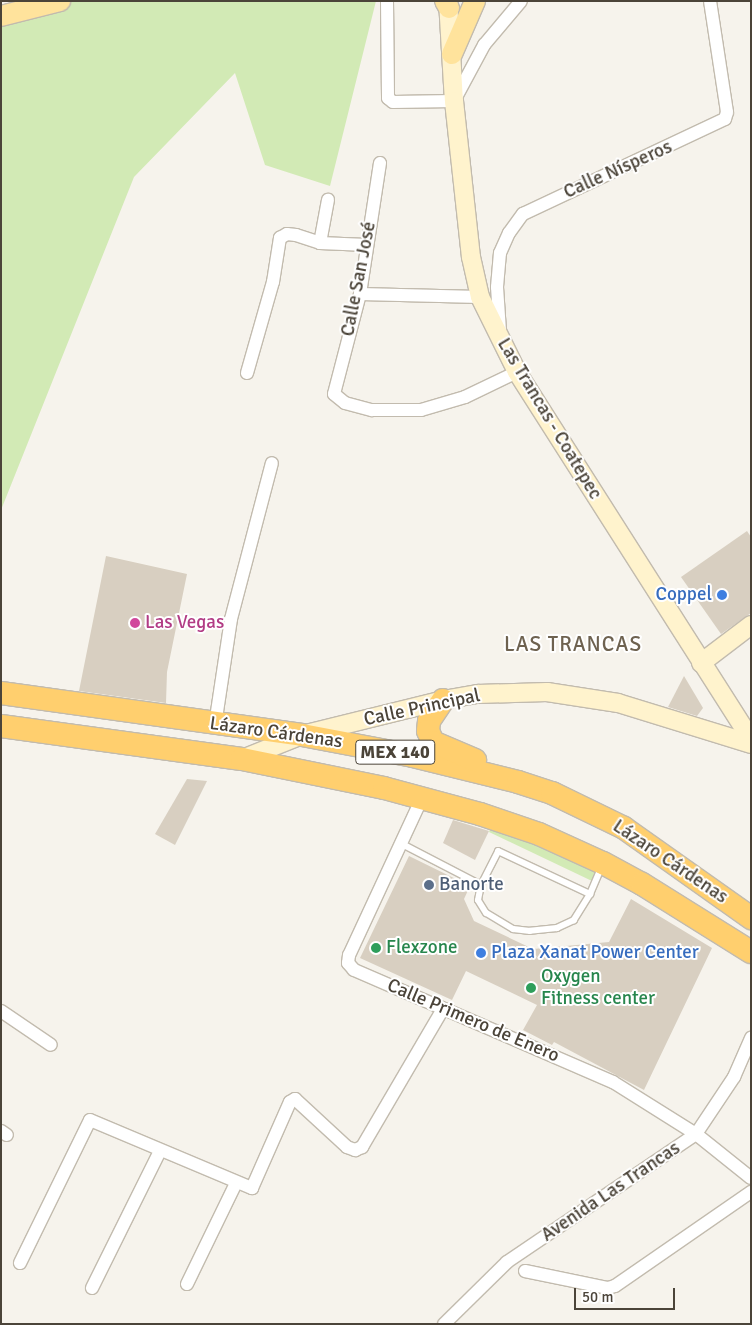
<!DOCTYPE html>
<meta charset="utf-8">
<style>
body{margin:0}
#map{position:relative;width:752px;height:1325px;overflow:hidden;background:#f6f3ec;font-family:Signika,sans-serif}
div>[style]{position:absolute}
.green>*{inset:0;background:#d2eab5}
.building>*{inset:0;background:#d8cfc1}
.roads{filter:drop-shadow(1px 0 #c2bbae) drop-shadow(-1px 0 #c2bbae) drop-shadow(0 1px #c2bbae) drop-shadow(0 -1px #c2bbae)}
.lane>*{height:6px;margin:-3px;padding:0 3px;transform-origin:3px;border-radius:3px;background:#fff}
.street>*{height:12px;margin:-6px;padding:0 6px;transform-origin:6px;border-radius:6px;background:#fff}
.secondary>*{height:18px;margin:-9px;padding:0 9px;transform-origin:9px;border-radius:9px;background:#fff3cd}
.primary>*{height:20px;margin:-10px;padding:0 10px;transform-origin:10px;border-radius:10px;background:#ffe39c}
.highway>*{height:22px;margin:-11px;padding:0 11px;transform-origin:11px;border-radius:11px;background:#ffcf6e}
.dots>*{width:14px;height:14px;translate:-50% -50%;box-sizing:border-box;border:2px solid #fff;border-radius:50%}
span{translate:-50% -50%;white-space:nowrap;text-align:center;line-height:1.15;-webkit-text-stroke:4px #fff;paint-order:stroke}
.shield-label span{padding:1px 4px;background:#fff;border:1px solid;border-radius:4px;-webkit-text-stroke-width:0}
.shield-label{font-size:18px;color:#4b4439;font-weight:700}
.street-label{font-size:19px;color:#4b4439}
.shop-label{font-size:19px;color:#366cbe}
.right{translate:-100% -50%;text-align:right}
.left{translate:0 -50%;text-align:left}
.hotel-label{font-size:19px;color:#b23c85}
.service-label{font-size:19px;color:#4e5e75}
.leisure-label{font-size:19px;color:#27864d}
.quarter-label{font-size:21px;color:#6e6250;letter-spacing:1px}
.frame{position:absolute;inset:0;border:2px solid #4b4439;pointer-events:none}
.scale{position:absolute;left:574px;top:1288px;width:101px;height:22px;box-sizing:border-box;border:2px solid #4b4439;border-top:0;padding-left:6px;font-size:15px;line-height:18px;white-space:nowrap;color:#4b4439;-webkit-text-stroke:4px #fff;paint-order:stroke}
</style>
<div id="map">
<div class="green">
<div style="clip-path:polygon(70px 1px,376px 1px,330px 186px,265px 165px,235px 73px,134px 177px,1px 510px,1px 17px)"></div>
<div style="clip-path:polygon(493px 823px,597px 868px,592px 881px,489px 832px)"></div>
</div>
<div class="building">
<div style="clip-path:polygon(747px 531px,751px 537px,751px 613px,721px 634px,681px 577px)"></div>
<div style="clip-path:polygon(106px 556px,187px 574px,167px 672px,166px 703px,79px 691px)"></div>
<div style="clip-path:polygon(684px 676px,703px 708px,697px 716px,668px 707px)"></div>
<div style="clip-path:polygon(187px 779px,207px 781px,175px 845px,155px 834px)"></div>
<div style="clip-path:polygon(453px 820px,489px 831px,475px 860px,443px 843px)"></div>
<div style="clip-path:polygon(409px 856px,470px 886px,464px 899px,474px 921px,533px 949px,609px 942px,631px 899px,712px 948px,644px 1090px,554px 1042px,552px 1045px,523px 1030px,537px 1005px,466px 971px,452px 1000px,360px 958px)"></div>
</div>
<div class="roads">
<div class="lane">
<div style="left:402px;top:844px;width:89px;rotate:27.4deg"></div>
<div style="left:498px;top:851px;width:102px;rotate:25.1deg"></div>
<div style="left:590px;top:894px;width:31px;rotate:122deg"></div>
<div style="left:574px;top:920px;width:19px;rotate:155deg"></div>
<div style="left:557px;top:928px;width:27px;rotate:174deg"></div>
<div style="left:530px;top:931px;width:17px;rotate:-173deg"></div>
<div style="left:513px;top:929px;width:31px;rotate:-149deg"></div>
<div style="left:486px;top:913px;width:15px;rotate:-122deg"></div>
<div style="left:478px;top:900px;width:15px;rotate:-79deg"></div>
<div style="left:481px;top:885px;width:38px;rotate:-63deg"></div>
<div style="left:590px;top:894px;width:28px;rotate:-67deg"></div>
</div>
<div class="street">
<div style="left:387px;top:1px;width:97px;rotate:89.4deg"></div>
<div style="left:388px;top:98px;width:6px;rotate:39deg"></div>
<div style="left:393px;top:102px;width:61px;rotate:-0.9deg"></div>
<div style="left:454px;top:101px;width:64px;rotate:-61.8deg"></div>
<div style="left:484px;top:45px;width:57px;rotate:-49.9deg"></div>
<div style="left:380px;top:163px;width:133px;rotate:98.7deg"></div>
<div style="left:360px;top:294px;width:103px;rotate:104.6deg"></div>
<div style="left:334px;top:394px;width:14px;rotate:39deg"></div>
<div style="left:345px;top:403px;width:28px;rotate:15deg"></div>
<div style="left:372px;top:410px;width:49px"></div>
<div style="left:421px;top:410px;width:46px;rotate:-16.5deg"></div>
<div style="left:465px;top:397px;width:58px;rotate:-25.7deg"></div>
<div style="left:320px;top:243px;width:44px;rotate:-79.5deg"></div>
<div style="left:360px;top:294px;width:120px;rotate:1.4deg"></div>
<div style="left:500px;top:331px;width:44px;rotate:-93.9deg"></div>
<div style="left:497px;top:287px;width:34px;rotate:-85deg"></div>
<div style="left:500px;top:253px;width:22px;rotate:-66deg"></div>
<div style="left:509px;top:233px;width:24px;rotate:-54deg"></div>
<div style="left:523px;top:214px;width:223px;rotate:-25.2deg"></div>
<div style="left:725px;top:119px;width:7px;rotate:-74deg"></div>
<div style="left:727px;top:112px;width:112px;rotate:-98.7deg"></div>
<div style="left:247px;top:373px;width:95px;rotate:-74.1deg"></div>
<div style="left:273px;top:282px;width:45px;rotate:-81deg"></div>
<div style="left:280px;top:238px;width:8px;rotate:-30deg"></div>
<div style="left:287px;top:234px;width:9px;rotate:6deg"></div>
<div style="left:296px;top:235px;width:25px;rotate:18deg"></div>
<div style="left:320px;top:243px;width:47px;rotate:2.4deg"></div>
<div style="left:215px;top:725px;width:107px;rotate:-81.4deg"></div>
<div style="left:231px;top:619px;width:161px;rotate:-75.3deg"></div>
<div style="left:422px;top:798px;width:173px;rotate:114.9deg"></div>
<div style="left:349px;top:955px;width:8px;rotate:97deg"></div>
<div style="left:348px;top:963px;width:9px;rotate:49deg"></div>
<div style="left:354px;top:970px;width:282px;rotate:23.4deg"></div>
<div style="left:613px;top:1082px;width:98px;rotate:32.1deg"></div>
<div style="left:696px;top:1134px;width:70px;rotate:38.7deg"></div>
<div style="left:1px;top:1011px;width:60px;rotate:34.2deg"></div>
<div style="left:1px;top:1131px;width:7px;rotate:34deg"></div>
<div style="left:20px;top:1263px;width:159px;rotate:-63.9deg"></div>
<div style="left:90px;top:1120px;width:176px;rotate:22.8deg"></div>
<div style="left:252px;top:1188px;width:94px;rotate:-66.2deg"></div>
<div style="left:290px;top:1102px;width:6px;rotate:-31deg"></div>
<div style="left:295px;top:1099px;width:71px;rotate:42.7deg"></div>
<div style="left:347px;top:1147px;width:9px;rotate:21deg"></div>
<div style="left:355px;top:1150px;width:8px;rotate:-23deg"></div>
<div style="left:362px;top:1147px;width:160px;rotate:-59.6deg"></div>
<div style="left:525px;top:1271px;width:85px;rotate:11.6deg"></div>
<div style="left:608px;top:1288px;width:7px;rotate:-16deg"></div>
<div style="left:615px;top:1286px;width:165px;rotate:-34.7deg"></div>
<div style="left:187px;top:1284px;width:112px;rotate:-64.1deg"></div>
<div style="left:92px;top:1288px;width:153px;rotate:-63.6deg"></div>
<div style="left:444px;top:1324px;width:88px;rotate:-44.5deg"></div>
<div style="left:507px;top:1262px;width:228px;rotate:-34.1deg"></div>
<div style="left:696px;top:1134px;width:69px;rotate:-56.3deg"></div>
<div style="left:734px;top:1077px;width:43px;rotate:-66.4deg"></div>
</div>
<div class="secondary">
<div style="left:448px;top:1px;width:100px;rotate:86.6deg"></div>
<div style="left:454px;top:101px;width:157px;rotate:83.8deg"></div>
<div style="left:471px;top:257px;width:41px;rotate:77.3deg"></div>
<div style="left:480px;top:297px;width:84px;rotate:63.7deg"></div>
<div style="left:517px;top:372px;width:436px;rotate:57.5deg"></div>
<div style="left:701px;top:663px;width:63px;rotate:-37.2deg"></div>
<div style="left:242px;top:759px;width:65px;rotate:-21.8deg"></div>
<div style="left:302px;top:735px;width:145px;rotate:-13.9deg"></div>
<div style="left:443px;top:700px;width:36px;rotate:-10deg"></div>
<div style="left:478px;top:694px;width:69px;rotate:-1.7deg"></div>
<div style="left:547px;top:692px;width:72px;rotate:8.8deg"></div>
<div style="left:618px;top:703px;width:139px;rotate:17.1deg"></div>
</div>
<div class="primary">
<div style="left:445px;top:1px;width:8px;rotate:60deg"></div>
<div style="left:1px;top:16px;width:61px;rotate:-14.3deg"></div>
<div style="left:452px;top:54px;width:58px;rotate:-66.5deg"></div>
</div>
<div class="highway">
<div style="left:1px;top:693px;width:304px;rotate:7.9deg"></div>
<div style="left:302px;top:735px;width:113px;rotate:10.7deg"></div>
<div style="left:413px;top:756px;width:108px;rotate:13.9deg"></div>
<div style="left:518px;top:782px;width:36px;rotate:18deg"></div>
<div style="left:552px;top:793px;width:80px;rotate:25.9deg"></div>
<div style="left:624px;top:828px;width:156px;rotate:35.3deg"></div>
<div style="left:443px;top:700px;width:25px;rotate:124deg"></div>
<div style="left:429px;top:721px;width:10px;rotate:96deg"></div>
<div style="left:428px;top:731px;width:12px;rotate:66deg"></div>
<div style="left:433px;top:742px;width:46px;rotate:23.2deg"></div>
<div style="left:1px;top:726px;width:243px;rotate:7.8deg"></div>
<div style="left:242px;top:759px;width:145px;rotate:11.5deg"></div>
<div style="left:384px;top:788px;width:99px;rotate:15.2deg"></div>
<div style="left:480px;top:814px;width:62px;rotate:18.7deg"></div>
<div style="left:539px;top:834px;width:70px;rotate:24.4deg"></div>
<div style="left:603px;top:863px;width:44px;rotate:28.3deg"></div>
<div style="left:642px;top:884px;width:128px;rotate:32deg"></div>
</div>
</div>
<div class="dots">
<div style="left:722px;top:595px;background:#3f7fe0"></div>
<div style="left:135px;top:623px;background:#d1479c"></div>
<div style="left:429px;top:885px;background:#5c6f8a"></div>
<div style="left:376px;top:948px;background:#2e9e5b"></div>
<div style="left:481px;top:953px;background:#3f7fe0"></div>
<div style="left:531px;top:988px;background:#2e9e5b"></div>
</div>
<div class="shield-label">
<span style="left:395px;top:752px">MEX 140</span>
</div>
<div class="street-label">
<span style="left:618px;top:170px;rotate:-24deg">Calle Nísperos</span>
<span style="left:359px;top:279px;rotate:-79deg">Calle San José</span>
<span style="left:549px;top:419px;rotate:59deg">Las Trancas - Coatepec</span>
<span style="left:422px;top:708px;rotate:-12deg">Calle Principal</span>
<span style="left:276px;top:733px;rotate:8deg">Lázaro Cárdenas</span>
<span style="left:670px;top:862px;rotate:34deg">Lázaro Cárdenas</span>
<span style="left:473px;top:1021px;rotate:23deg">Calle Primero de Enero</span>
<span style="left:611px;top:1192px;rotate:-34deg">Avenida Las Trancas</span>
</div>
<div class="shop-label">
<span class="right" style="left:712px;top:595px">Coppel</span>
<span class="left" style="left:491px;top:953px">Plaza Xanat Power Center</span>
</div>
<div class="hotel-label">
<span class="left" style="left:145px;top:623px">Las Vegas</span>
</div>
<div class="service-label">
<span class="left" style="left:439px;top:885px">Banorte</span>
</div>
<div class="leisure-label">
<span class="left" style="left:386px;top:948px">Flexzone</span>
<span class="left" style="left:541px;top:988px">Oxygen<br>Fitness center</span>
</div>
<div class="quarter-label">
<span style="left:573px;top:644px">LAS TRANCAS</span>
</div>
<div class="frame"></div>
<div class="scale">50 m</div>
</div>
